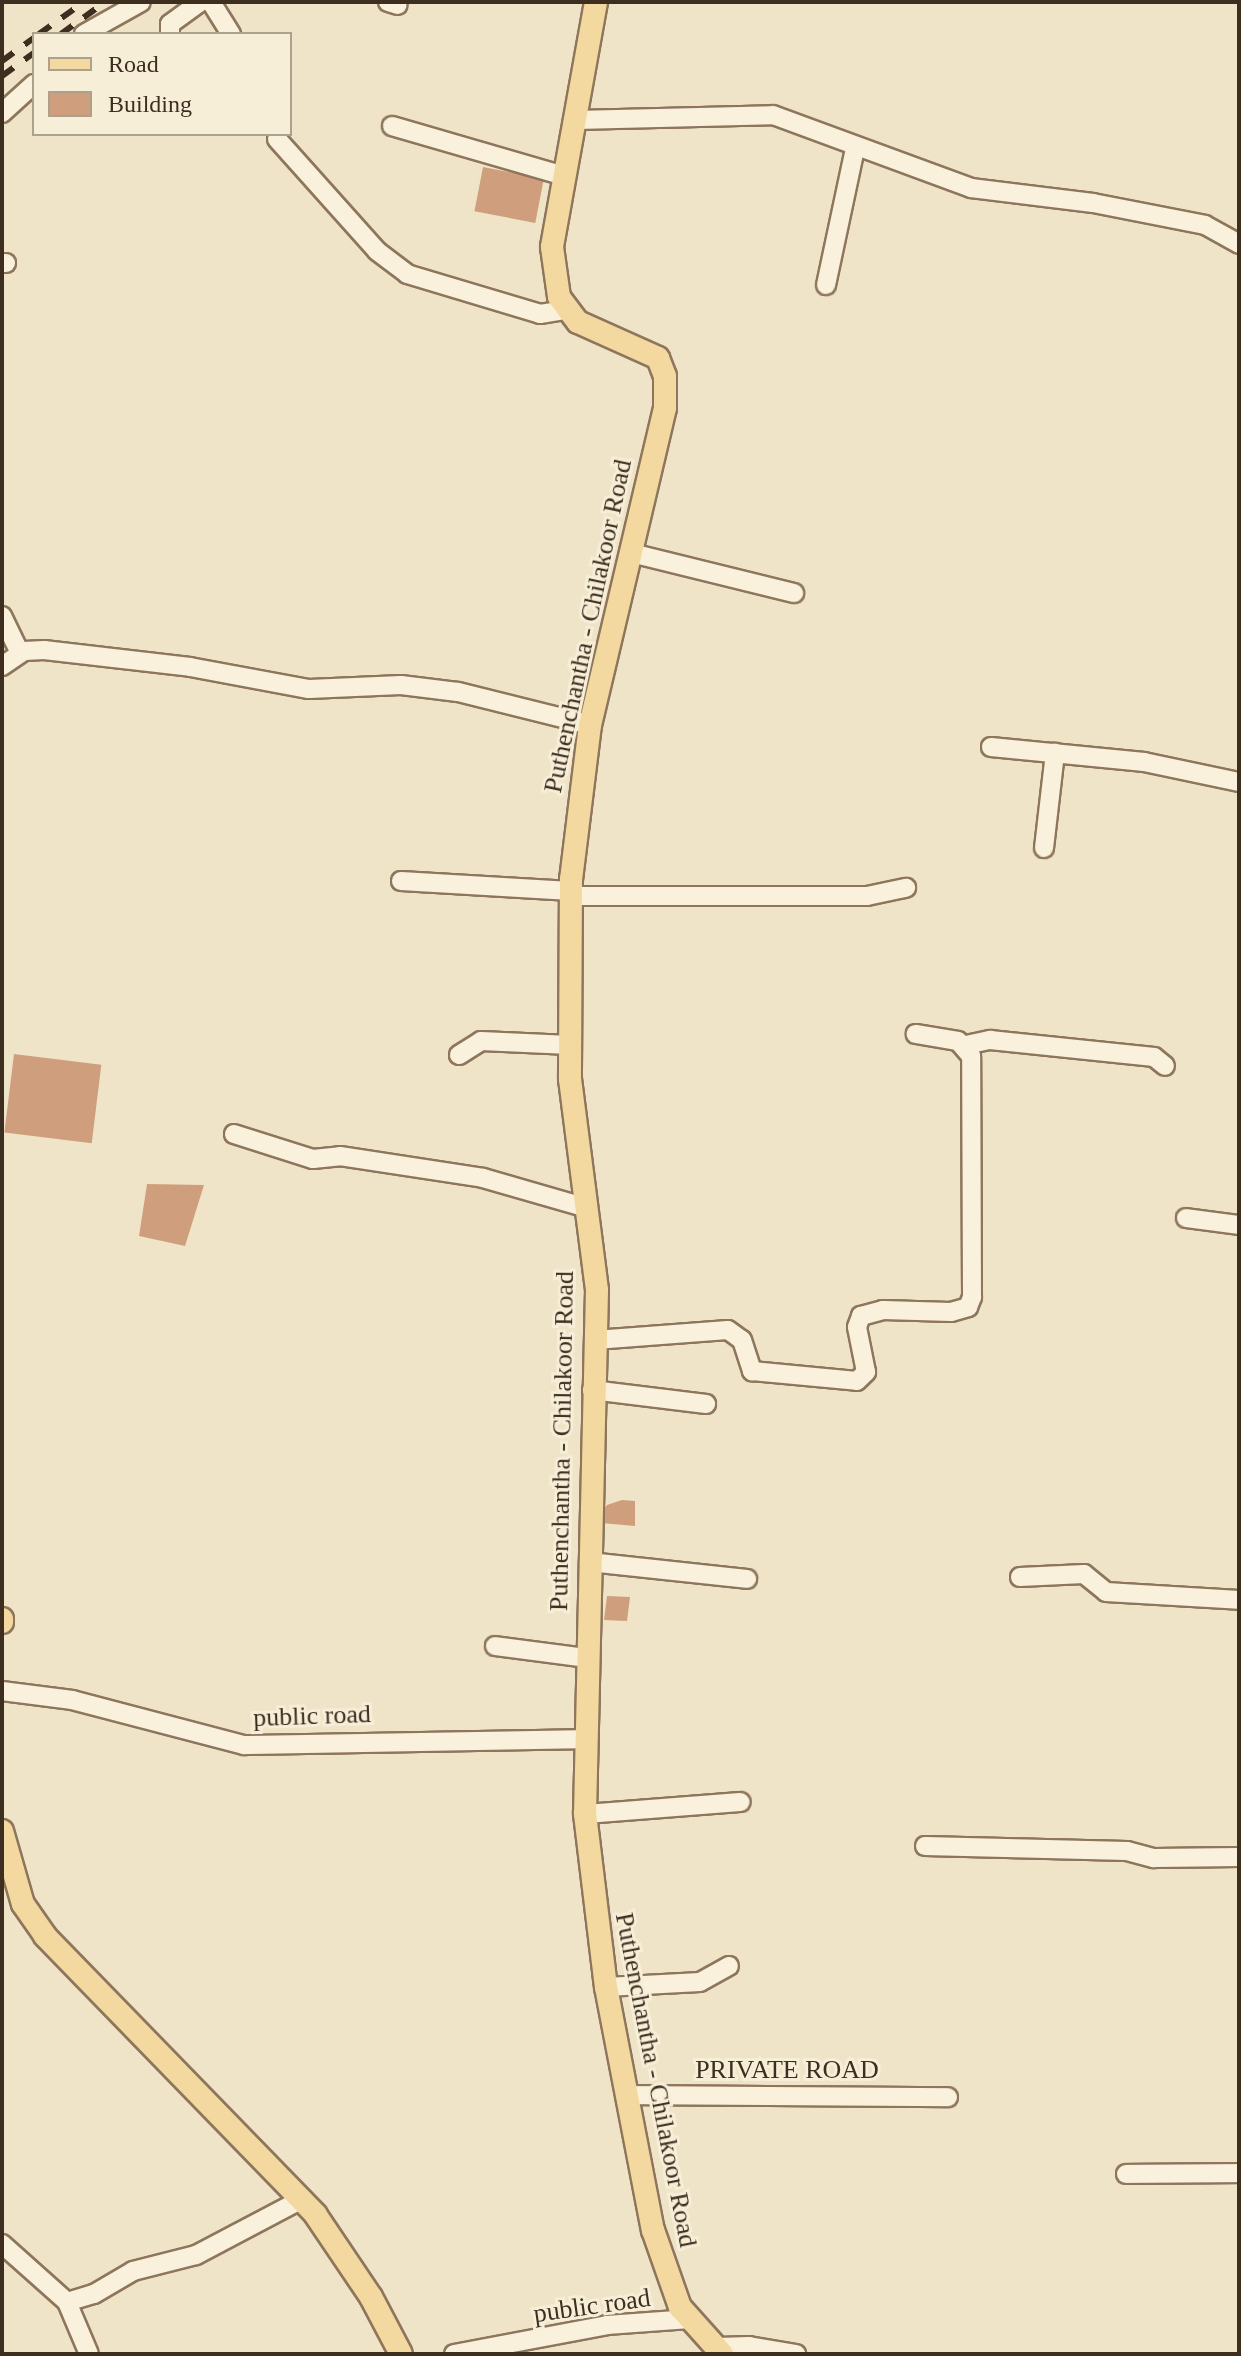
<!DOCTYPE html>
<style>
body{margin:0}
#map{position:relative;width:1241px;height:2356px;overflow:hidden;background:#f0e4c8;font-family:Georgia,serif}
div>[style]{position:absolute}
.building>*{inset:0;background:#cf9f7d;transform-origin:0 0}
.roads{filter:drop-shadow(2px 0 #8d765c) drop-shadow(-2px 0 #8d765c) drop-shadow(0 2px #8d765c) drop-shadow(0 -2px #8d765c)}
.minor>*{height:18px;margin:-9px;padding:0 9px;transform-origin:9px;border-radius:9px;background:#faf1dc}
.major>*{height:22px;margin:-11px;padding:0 11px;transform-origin:11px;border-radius:11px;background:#f3d9a0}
.rail>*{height:6px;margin-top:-3px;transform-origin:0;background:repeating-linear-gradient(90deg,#3d2e20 0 14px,transparent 0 28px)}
span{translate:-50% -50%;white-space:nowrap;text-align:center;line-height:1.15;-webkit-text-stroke:6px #f7eed8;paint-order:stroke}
.street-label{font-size:26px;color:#3d2e20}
.frame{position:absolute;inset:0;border:4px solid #3d2e20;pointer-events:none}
.legend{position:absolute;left:32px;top:32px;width:260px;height:104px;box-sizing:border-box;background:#f7eed8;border:2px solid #ada18e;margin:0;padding:10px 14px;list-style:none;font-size:24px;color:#3d2e20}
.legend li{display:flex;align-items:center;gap:16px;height:40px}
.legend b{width:40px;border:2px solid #ada18e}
</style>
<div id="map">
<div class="building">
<div style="left:483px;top:167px;width:62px;height:45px;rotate:11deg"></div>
<div style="left:14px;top:1054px;width:88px;height:79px;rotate:7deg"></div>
<div style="clip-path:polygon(147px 1184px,204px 1185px,185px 1246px,139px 1236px)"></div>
<div style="clip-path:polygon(622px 1500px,635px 1501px,635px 1526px,601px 1523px,598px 1515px,607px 1505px)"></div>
<div style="clip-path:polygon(607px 1596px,630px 1597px,627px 1621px,604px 1620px)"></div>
</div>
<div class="roads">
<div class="minor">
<div style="left:211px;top:2px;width:38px;rotate:58deg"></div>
<div style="left:388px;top:2px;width:10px;rotate:17deg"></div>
<div style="left:84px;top:34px;width:65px;rotate:-29.3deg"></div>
<div style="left:170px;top:34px;width:10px;rotate:-90deg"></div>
<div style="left:170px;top:24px;width:37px;rotate:-36deg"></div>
<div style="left:2px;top:113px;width:43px;rotate:-42.2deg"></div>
<div style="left:575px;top:120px;width:198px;rotate:-1.4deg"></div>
<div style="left:773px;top:115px;width:211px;rotate:20.2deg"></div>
<div style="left:971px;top:188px;width:123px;rotate:7deg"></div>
<div style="left:1093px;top:203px;width:114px;rotate:11.1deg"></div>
<div style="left:1205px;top:225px;width:39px;rotate:29deg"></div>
<div style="left:392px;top:126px;width:179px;rotate:16.2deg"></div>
<div style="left:277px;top:139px;width:150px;rotate:48.2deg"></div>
<div style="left:377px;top:251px;width:38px;rotate:37deg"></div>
<div style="left:407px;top:274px;width:139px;rotate:16.7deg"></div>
<div style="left:540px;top:314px;width:26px;rotate:-9deg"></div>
<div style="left:2px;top:263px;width:4px"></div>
<div style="left:826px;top:285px;width:135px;rotate:-78deg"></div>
<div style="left:631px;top:553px;width:168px;rotate:13.8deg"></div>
<div style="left:2px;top:616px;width:41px;rotate:64.1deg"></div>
<div style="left:2px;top:666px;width:27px;rotate:-34deg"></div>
<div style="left:24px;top:651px;width:20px;rotate:-3deg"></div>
<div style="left:44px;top:650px;width:147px;rotate:6.6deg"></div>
<div style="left:190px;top:667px;width:121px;rotate:10.5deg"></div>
<div style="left:309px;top:689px;width:92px;rotate:-2.5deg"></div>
<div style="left:401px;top:685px;width:57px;rotate:7deg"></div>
<div style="left:458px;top:692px;width:136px;rotate:14deg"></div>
<div style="left:991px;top:747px;width:154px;rotate:5.6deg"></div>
<div style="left:1144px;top:762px;width:97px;rotate:11.9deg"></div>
<div style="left:1044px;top:848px;width:96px;rotate:-83.4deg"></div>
<div style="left:401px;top:881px;width:170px;rotate:3.4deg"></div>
<div style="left:570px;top:896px;width:297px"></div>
<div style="left:867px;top:896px;width:40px;rotate:-12deg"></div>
<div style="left:966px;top:1045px;width:25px;rotate:-12deg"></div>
<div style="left:990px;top:1040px;width:165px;rotate:5.9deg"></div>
<div style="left:1154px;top:1057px;width:14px;rotate:39deg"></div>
<div style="left:459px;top:1055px;width:26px;rotate:-32deg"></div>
<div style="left:481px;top:1041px;width:89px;rotate:2.6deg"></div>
<div style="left:234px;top:1134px;width:83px;rotate:17.6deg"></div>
<div style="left:313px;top:1159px;width:27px;rotate:-6deg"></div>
<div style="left:340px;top:1156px;width:145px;rotate:8.7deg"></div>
<div style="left:483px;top:1178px;width:108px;rotate:16.1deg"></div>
<div style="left:1186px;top:1218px;width:53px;rotate:7.5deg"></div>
<div style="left:595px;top:1340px;width:133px;rotate:-4.3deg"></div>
<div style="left:728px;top:1330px;width:17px;rotate:36deg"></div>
<div style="left:742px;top:1340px;width:33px;rotate:72deg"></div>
<div style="left:752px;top:1371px;width:105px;rotate:5.4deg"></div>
<div style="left:857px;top:1381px;width:13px;rotate:-45deg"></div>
<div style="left:866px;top:1372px;width:46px;rotate:-101.3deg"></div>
<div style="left:857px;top:1327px;width:12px;rotate:-70deg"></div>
<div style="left:861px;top:1316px;width:23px;rotate:-15deg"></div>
<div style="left:883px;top:1310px;width:68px;rotate:1.7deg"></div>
<div style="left:951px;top:1312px;width:18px;rotate:-16deg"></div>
<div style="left:968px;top:1307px;width:11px;rotate:-68deg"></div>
<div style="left:972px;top:1297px;width:241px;rotate:-90.2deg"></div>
<div style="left:971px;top:1056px;width:20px;rotate:-131deg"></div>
<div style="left:958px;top:1041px;width:43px;rotate:-170.5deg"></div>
<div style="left:592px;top:1390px;width:115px;rotate:7deg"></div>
<div style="left:589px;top:1562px;width:159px;rotate:6.1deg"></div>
<div style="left:1020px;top:1577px;width:64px;rotate:-2.7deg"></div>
<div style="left:1084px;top:1574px;width:28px;rotate:39deg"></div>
<div style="left:1106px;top:1592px;width:133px;rotate:3.4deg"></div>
<div style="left:495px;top:1646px;width:92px;rotate:7.5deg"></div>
<div style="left:2px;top:1691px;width:71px;rotate:7.3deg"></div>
<div style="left:72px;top:1700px;width:178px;rotate:14.7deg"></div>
<div style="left:244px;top:1745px;width:339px;rotate:-1deg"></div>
<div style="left:585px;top:1814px;width:156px;rotate:-4.4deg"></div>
<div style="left:925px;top:1846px;width:202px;rotate:1.4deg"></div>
<div style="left:1127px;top:1851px;width:28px;rotate:15deg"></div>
<div style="left:1154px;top:1858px;width:85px;rotate:-0.7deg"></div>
<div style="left:606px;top:1987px;width:94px;rotate:-3deg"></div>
<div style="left:700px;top:1982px;width:33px;rotate:-29deg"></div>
<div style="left:626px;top:2095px;width:322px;rotate:0.4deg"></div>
<div style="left:1126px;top:2174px;width:113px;rotate:-0.5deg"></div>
<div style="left:2px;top:2244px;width:87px;rotate:41.7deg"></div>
<div style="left:67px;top:2302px;width:56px;rotate:67.1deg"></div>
<div style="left:67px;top:2302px;width:28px;rotate:-17deg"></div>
<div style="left:94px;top:2294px;width:45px;rotate:-30.5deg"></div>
<div style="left:133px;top:2271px;width:65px;rotate:-14.3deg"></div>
<div style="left:196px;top:2255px;width:120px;rotate:-27.8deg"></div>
<div style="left:718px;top:2347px;width:31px;rotate:-2deg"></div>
<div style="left:749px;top:2346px;width:48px;rotate:9.7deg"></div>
<div style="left:454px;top:2354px;width:156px;rotate:-10.7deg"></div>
<div style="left:607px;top:2325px;width:83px;rotate:-4.1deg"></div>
</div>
<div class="major">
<div style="left:596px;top:2px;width:249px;rotate:100.2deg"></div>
<div style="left:552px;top:247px;width:50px;rotate:82deg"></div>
<div style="left:559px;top:297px;width:31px;rotate:53deg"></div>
<div style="left:578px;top:322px;width:88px;rotate:24.2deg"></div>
<div style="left:658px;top:358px;width:19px;rotate:69deg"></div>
<div style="left:665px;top:376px;width:32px;rotate:90deg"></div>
<div style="left:665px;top:408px;width:326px;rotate:103.3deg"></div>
<div style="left:590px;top:725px;width:155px;rotate:97deg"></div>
<div style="left:571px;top:879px;width:200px;rotate:90.3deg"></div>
<div style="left:570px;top:1079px;width:213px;rotate:82.7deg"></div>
<div style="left:597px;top:1290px;width:524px;rotate:91.31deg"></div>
<div style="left:585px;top:1814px;width:174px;rotate:83.1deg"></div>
<div style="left:606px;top:1987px;width:248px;rotate:79.1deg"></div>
<div style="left:653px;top:2230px;width:82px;rotate:70.7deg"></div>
<div style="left:680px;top:2307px;width:63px;rotate:48.2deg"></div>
<div style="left:2px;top:1619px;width:3px;rotate:90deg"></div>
<div style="left:2px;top:1831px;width:76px;rotate:74deg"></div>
<div style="left:23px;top:1904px;width:39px;rotate:55deg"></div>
<div style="left:45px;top:1936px;width:388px;rotate:45.8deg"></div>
<div style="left:315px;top:2214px;width:100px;rotate:56deg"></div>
<div style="left:371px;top:2297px;width:64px;rotate:62.2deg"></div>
</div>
</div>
<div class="rail">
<div style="left:39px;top:34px;width:55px;rotate:-35.4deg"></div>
<div style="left:61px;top:34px;width:54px;rotate:-36deg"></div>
<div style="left:2px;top:61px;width:39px;rotate:-36deg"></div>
<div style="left:2px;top:76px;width:39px;rotate:-36deg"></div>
</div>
<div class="street-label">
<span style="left:588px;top:626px;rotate:-78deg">Puthenchantha - Chilakoor Road</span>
<span style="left:562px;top:1441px;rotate:-89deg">Puthenchantha - Chilakoor Road</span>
<span style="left:312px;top:1716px;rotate:-2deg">public road</span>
<span style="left:787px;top:2070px">PRIVATE ROAD</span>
<span style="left:656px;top:2080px;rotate:79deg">Puthenchantha - Chilakoor Road</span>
<span style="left:592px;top:2306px;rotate:-8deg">public road</span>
</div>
<div class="frame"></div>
<ul class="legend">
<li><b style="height:10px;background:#f3d9a0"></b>Road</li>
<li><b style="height:22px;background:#cf9f7d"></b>Building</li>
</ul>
</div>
